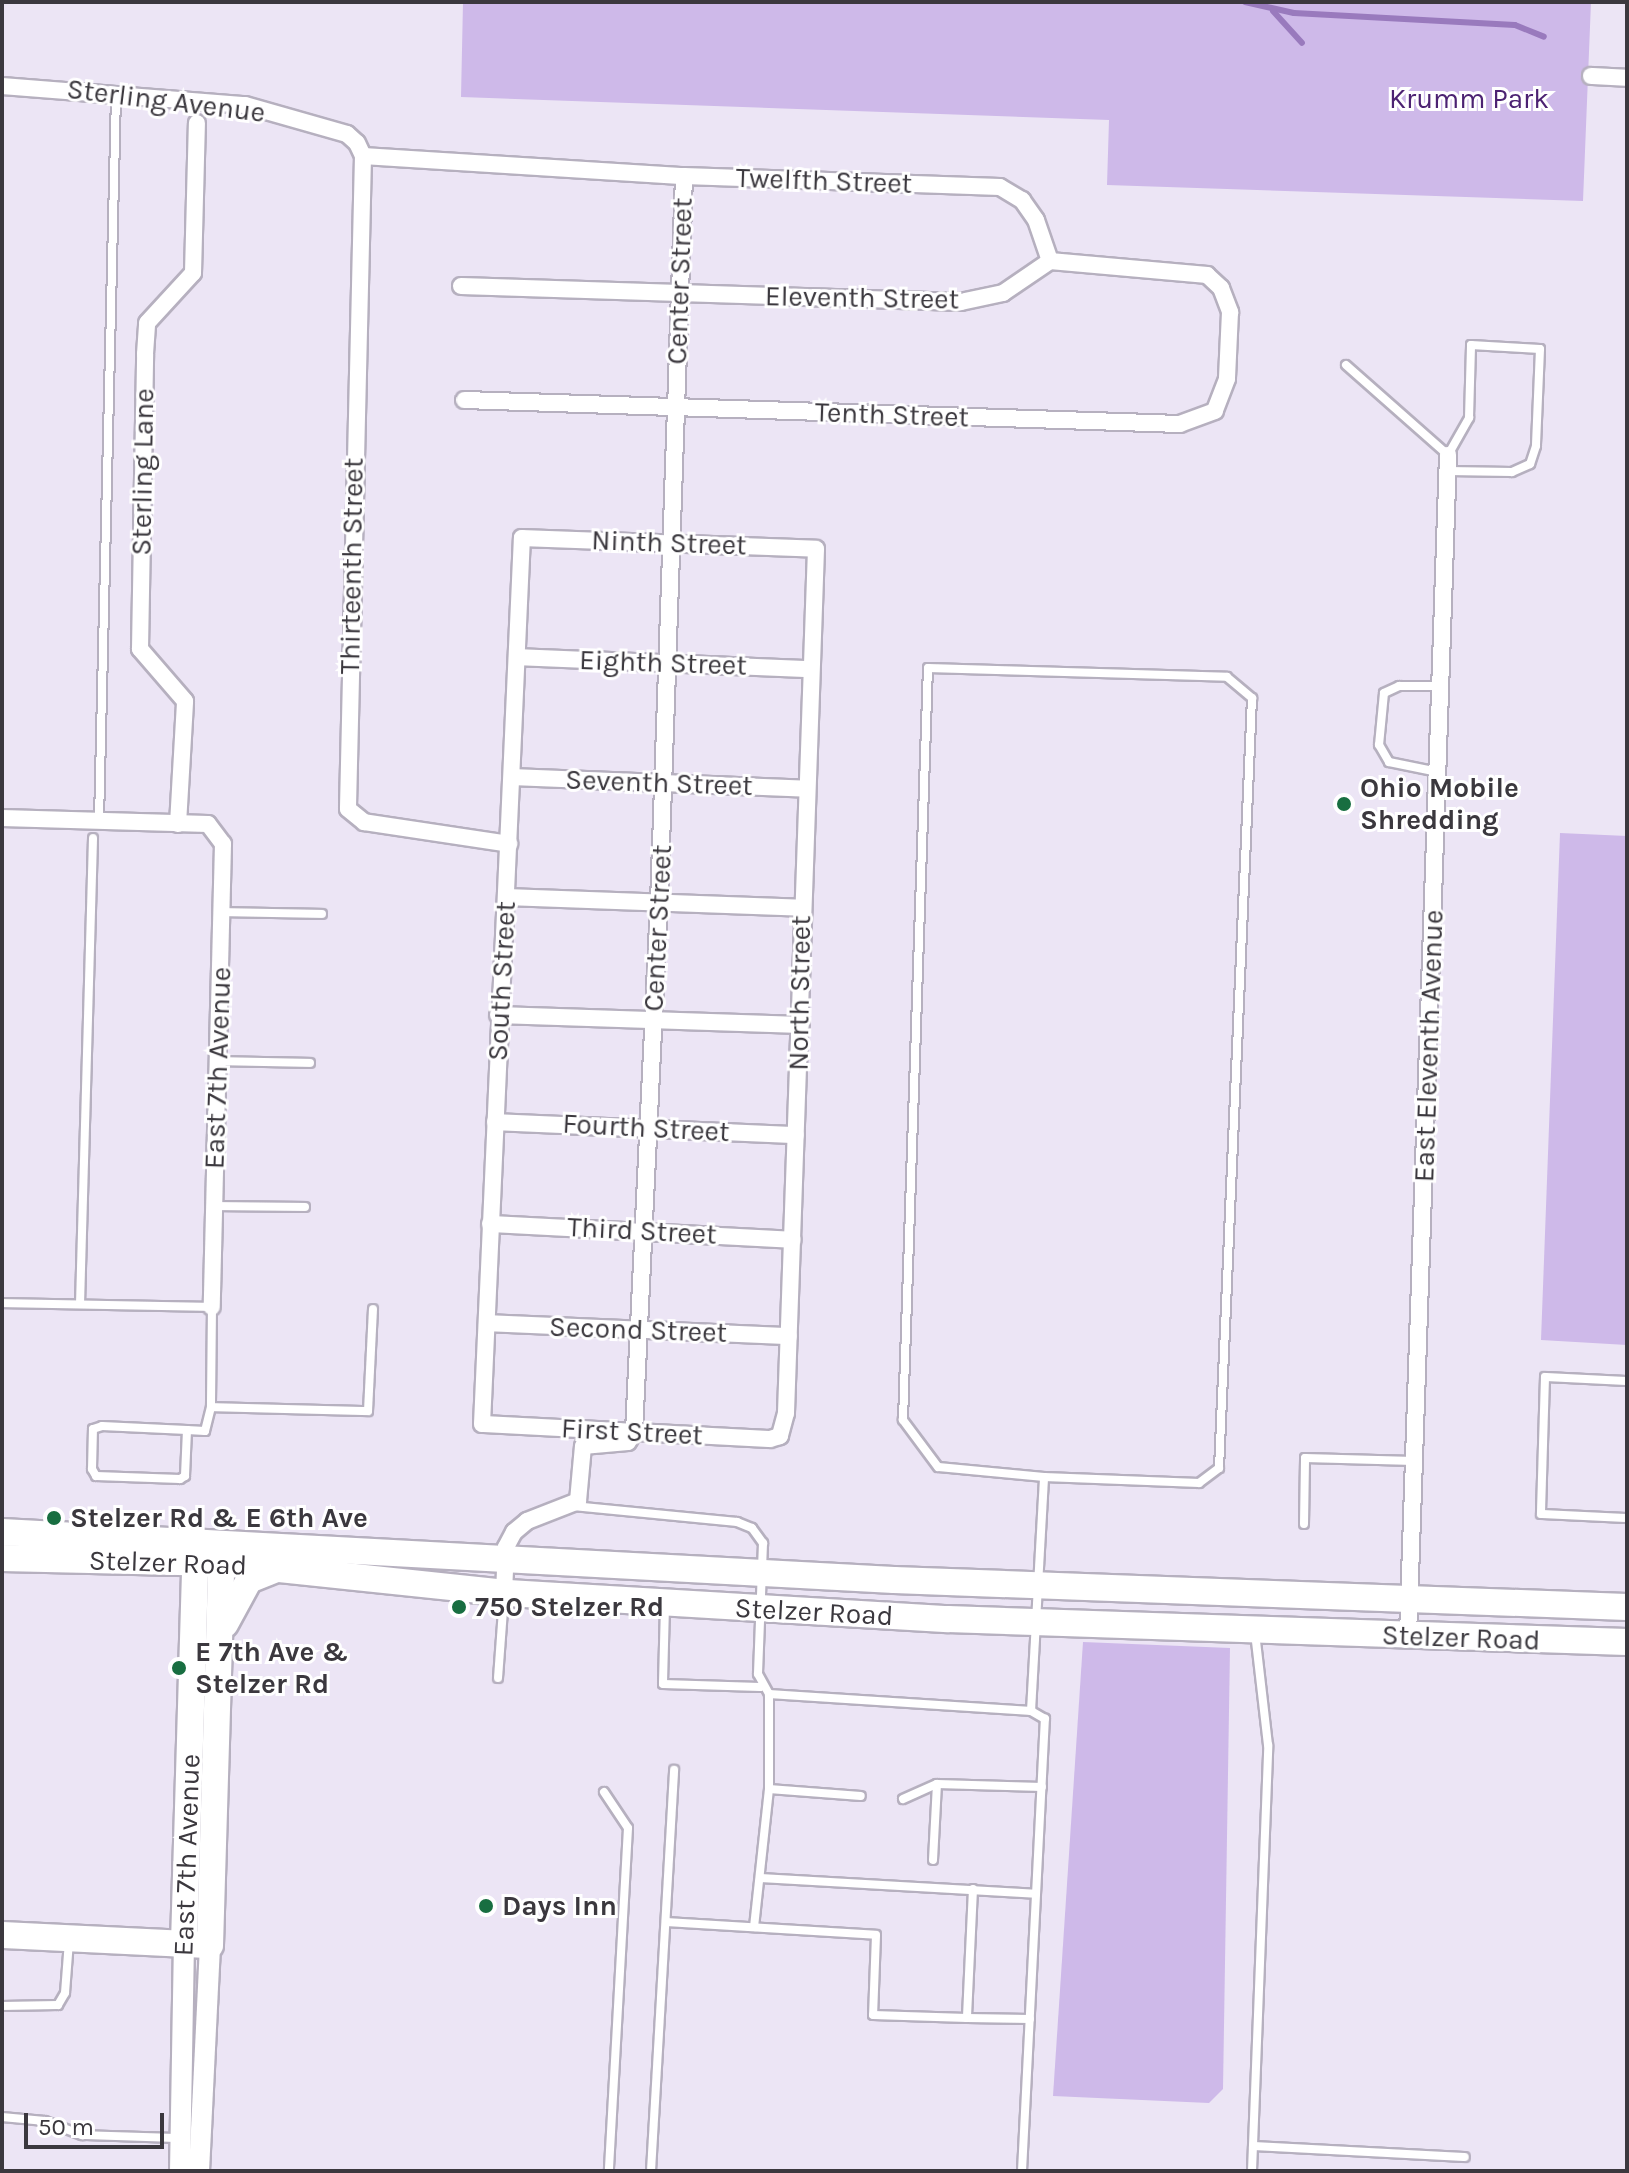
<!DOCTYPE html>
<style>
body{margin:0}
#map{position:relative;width:1629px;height:2173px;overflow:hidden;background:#ece5f5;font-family:Karla,sans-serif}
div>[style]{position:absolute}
.green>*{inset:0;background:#ceb9e9}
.stream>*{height:6px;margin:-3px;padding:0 3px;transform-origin:3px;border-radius:3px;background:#997abd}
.roads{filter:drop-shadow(2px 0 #b6b0bf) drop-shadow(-2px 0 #b6b0bf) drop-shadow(0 2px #b6b0bf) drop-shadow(0 -2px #b6b0bf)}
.service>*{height:8px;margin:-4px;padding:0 4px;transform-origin:4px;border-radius:4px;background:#fff}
.minor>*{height:16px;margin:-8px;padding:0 8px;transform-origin:8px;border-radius:8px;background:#fff}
.tertiary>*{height:20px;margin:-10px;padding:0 10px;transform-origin:10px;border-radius:10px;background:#fff}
.primary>*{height:26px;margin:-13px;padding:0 13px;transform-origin:13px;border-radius:13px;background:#fff}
.dots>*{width:22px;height:22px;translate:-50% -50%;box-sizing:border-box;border:4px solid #fff;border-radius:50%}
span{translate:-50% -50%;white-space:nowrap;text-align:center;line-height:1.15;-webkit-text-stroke:6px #fff;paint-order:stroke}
.park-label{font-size:28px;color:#4c2272}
.street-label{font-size:28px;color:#3b383e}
.poi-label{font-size:28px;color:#3b383e;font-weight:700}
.left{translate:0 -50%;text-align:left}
.frame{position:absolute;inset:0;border:4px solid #3b383e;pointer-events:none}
.scale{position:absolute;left:24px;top:2113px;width:140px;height:36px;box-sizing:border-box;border:4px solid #3b383e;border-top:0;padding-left:10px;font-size:24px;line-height:28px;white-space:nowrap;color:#3b383e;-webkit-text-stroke:6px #fff;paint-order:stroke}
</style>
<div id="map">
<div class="green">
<div style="clip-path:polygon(463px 2px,1591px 2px,1583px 201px,1107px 185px,1109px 120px,461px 97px)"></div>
<div style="clip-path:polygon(1560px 833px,1627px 836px,1627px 1345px,1541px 1340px)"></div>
<div style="clip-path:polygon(1083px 1642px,1230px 1648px,1223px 2089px,1209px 2103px,1053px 2096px)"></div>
</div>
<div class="stream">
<div style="left:1245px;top:2px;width:50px;rotate:12.7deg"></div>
<div style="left:1294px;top:13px;width:221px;rotate:3.1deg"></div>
<div style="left:1515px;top:25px;width:31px;rotate:22deg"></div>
<div style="left:1273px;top:11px;width:43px;rotate:47.8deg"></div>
</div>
<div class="roads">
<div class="service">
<div style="left:1346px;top:365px;width:136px;rotate:41.4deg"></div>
<div style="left:1448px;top:455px;width:43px;rotate:-60.4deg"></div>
<div style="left:1469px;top:418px;width:73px;rotate:-88.4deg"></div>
<div style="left:1471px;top:345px;width:69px;rotate:3.3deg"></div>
<div style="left:1540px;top:349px;width:97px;rotate:92.4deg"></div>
<div style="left:1536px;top:446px;width:19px;rotate:108deg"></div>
<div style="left:1530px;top:464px;width:20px;rotate:156deg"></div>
<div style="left:1512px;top:472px;width:64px;rotate:-179.1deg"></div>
<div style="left:1438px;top:772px;width:50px;rotate:-168.5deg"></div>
<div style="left:1389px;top:762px;width:20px;rotate:-120deg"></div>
<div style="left:1379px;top:745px;width:52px;rotate:-84.5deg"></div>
<div style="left:1384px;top:693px;width:17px;rotate:-25deg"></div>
<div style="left:1399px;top:686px;width:41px"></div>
<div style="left:99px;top:821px;width:728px;rotate:-88.66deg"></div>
<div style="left:222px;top:912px;width:100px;rotate:1.1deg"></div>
<div style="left:218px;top:1061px;width:92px;rotate:1.2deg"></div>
<div style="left:215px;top:1206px;width:90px;rotate:0.6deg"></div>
<div style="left:2px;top:1303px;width:210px;rotate:1.1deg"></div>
<div style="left:212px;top:1307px;width:100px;rotate:90.6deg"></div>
<div style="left:211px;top:1407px;width:157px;rotate:1.5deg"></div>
<div style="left:368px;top:1411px;width:102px;rotate:-87.2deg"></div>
<div style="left:80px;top:1304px;width:466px;rotate:-88.4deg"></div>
<div style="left:1627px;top:1381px;width:82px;rotate:-177.2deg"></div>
<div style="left:1545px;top:1377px;width:137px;rotate:91.7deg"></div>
<div style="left:1541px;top:1514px;width:86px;rotate:2.7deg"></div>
<div style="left:187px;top:1430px;width:46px;rotate:92.5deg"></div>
<div style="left:185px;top:1476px;width:6px;rotate:149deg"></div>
<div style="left:180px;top:1479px;width:84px;rotate:-178deg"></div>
<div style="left:96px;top:1476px;width:8px;rotate:-120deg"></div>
<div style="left:92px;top:1469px;width:40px;rotate:-88.6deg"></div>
<div style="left:93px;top:1429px;width:9px;rotate:-18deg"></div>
<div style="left:102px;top:1426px;width:85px;rotate:2.7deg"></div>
<div style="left:187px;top:1430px;width:18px;rotate:3deg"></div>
<div style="left:205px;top:1431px;width:25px;rotate:-76deg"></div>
<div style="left:573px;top:1506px;width:165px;rotate:5.6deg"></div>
<div style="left:737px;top:1522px;width:16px;rotate:22deg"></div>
<div style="left:752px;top:1528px;width:19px;rotate:54deg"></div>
<div style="left:763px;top:1543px;width:131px;rotate:92.2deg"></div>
<div style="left:758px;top:1674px;width:23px;rotate:61deg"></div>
<div style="left:769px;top:1694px;width:263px;rotate:3.7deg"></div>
<div style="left:1031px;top:1711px;width:234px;rotate:-86.8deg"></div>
<div style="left:1044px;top:1477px;width:106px;rotate:-174.6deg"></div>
<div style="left:938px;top:1467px;width:59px;rotate:-126.7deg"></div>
<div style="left:903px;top:1420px;width:752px;rotate:-88.1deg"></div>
<div style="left:928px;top:668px;width:299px;rotate:1.7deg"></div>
<div style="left:1227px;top:677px;width:33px;rotate:40deg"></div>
<div style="left:1252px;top:698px;width:771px;rotate:92.45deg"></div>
<div style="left:1219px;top:1468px;width:25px;rotate:143deg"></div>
<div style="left:1199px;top:1483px;width:155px;rotate:-177.8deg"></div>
<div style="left:1304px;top:1524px;width:66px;rotate:-89.1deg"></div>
<div style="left:1305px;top:1458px;width:109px;rotate:1.6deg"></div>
<div style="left:665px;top:1606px;width:78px;rotate:91.5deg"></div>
<div style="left:663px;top:1684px;width:97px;rotate:1.8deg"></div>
<div style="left:498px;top:1678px;width:81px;rotate:-85.8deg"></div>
<div style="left:769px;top:1694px;width:95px;rotate:90deg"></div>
<div style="left:769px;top:1789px;width:92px;rotate:4.4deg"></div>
<div style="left:604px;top:1792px;width:43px;rotate:56.3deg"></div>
<div style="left:628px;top:1828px;width:344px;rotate:93.2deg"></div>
<div style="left:903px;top:1799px;width:37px;rotate:-24deg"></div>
<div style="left:937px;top:1784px;width:105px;rotate:1.6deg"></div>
<div style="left:933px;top:1860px;width:76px;rotate:-87deg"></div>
<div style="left:760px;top:1878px;width:276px;rotate:3.3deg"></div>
<div style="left:973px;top:1889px;width:129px;rotate:92.7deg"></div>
<div style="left:967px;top:2018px;width:63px;rotate:0.9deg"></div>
<div style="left:666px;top:1922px;width:210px;rotate:3.5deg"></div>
<div style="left:876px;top:1935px;width:80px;rotate:92.1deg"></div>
<div style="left:873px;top:2015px;width:94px;rotate:1.8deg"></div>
<div style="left:754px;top:1927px;width:139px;rotate:-83.8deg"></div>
<div style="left:2px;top:2006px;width:56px;rotate:-1deg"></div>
<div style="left:58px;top:2005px;width:14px;rotate:-60deg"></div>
<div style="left:65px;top:1993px;width:52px;rotate:-85.6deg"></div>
<div style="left:2px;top:2117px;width:43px;rotate:5.3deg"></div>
<div style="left:45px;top:2121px;width:40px;rotate:21deg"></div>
<div style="left:82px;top:2135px;width:98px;rotate:1.8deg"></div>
<div style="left:1253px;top:2146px;width:212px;rotate:3deg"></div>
<div style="left:651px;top:2171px;width:402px;rotate:-86.7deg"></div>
<div style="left:1022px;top:2171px;width:453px;rotate:-87.1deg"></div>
<div style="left:1045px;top:1719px;width:16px;rotate:-150deg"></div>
<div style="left:1252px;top:2171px;width:426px;rotate:-87.8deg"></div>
<div style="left:1268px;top:1745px;width:113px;rotate:-96.6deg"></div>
</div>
<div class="minor">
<div style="left:1591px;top:76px;width:36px;rotate:3deg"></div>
<div style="left:2px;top:86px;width:244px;rotate:4.5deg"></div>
<div style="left:245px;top:105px;width:106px;rotate:15.9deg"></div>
<div style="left:347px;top:134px;width:13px;rotate:42deg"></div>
<div style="left:357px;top:143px;width:14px;rotate:65deg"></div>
<div style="left:363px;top:156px;width:653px;rotate:91.32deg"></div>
<div style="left:348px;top:809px;width:21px;rotate:39deg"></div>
<div style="left:364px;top:822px;width:147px;rotate:8.6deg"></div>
<div style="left:363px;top:156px;width:322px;rotate:3.6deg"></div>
<div style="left:684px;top:176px;width:316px;rotate:2deg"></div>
<div style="left:1000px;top:187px;width:26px;rotate:31deg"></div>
<div style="left:1022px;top:200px;width:24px;rotate:55deg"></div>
<div style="left:1036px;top:220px;width:43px;rotate:71.1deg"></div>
<div style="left:461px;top:286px;width:500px;rotate:1.83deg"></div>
<div style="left:961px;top:302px;width:43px;rotate:-12.1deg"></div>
<div style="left:1003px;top:293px;width:57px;rotate:-34.2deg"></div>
<div style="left:1050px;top:261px;width:158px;rotate:5.1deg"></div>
<div style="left:1207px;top:275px;width:19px;rotate:43deg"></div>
<div style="left:1221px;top:288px;width:26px;rotate:69deg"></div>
<div style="left:1230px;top:312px;width:67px;rotate:92.6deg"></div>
<div style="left:1227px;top:379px;width:34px;rotate:111deg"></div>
<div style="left:1215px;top:411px;width:37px;rotate:160deg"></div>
<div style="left:1180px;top:424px;width:716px;rotate:-178.08deg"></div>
<div style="left:522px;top:538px;width:294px;rotate:2.1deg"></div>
<div style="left:816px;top:549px;width:865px;rotate:91.99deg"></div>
<div style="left:786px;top:1413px;width:24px;rotate:105deg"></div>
<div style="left:780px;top:1436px;width:10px;rotate:163deg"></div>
<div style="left:770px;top:1439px;width:288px;rotate:-177deg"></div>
<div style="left:482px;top:1424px;width:887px;rotate:-87.42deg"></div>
<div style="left:517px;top:657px;width:292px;rotate:2.4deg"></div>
<div style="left:513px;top:777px;width:293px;rotate:2.3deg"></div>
<div style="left:2px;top:818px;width:206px;rotate:1.7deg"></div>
<div style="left:208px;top:824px;width:25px;rotate:53deg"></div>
<div style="left:223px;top:844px;width:463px;rotate:91.4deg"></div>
<div style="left:178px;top:824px;width:123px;rotate:-86.7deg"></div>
<div style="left:185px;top:701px;width:69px;rotate:-130.9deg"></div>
<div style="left:140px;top:649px;width:295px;rotate:-89deg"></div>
<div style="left:145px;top:354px;width:31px;rotate:-86deg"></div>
<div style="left:147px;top:323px;width:68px;rotate:-47.4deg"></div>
<div style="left:193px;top:273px;width:150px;rotate:-88.5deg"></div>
<div style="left:507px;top:897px;width:294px;rotate:2.1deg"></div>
<div style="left:498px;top:1015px;width:303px;rotate:1.9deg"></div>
<div style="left:495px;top:1122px;width:301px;rotate:2.5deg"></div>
<div style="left:490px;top:1224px;width:303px;rotate:3deg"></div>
<div style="left:487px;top:1323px;width:302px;rotate:2.5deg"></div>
<div style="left:504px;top:1593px;width:46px;rotate:-87.5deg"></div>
<div style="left:506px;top:1547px;width:17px;rotate:-62deg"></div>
<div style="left:514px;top:1532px;width:17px;rotate:-40deg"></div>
<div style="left:527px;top:1521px;width:55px;rotate:-21.4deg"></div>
<div style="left:578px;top:1501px;width:55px;rotate:-84.8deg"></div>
<div style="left:583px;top:1446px;width:45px;rotate:-5.1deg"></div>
<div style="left:628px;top:1442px;width:12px;rotate:-59deg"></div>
<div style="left:634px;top:1432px;width:530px;rotate:-87.29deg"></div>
<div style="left:659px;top:903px;width:727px;rotate:-88.03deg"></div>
<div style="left:1408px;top:1636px;width:1182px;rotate:-88.06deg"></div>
</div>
<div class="tertiary">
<div style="left:180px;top:2171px;width:228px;rotate:-89deg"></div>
<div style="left:199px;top:2171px;width:226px;rotate:-87.2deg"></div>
</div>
<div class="primary">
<div style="left:2px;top:1532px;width:893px;rotate:3.08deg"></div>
<div style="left:894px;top:1580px;width:733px;rotate:2.11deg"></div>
<div style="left:2px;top:1558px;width:220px;rotate:1.3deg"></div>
<div style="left:222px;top:1563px;width:288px;rotate:6deg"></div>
<div style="left:508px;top:1593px;width:441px;rotate:3.4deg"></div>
<div style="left:948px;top:1619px;width:679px;rotate:1.94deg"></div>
<div style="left:225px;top:1624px;width:50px;rotate:-61.4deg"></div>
<div style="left:249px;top:1580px;width:29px;rotate:-22deg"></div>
<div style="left:2px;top:1935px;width:208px;rotate:2.8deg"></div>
<div style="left:210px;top:1945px;width:400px;rotate:-88.3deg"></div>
<div style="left:184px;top:1943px;width:396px;rotate:-88.3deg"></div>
</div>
</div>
<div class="dots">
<div style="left:1344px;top:804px;background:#186e41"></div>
<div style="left:54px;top:1518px;background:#186e41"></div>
<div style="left:459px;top:1607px;background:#186e41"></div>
<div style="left:179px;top:1668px;background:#186e41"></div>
<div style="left:486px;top:1906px;background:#186e41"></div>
</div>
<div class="park-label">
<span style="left:1469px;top:99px">Krumm Park</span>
</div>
<div class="street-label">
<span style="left:166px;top:101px;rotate:7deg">Sterling Avenue</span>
<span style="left:824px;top:181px;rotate:2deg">Twelfth Street</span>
<span style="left:680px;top:281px;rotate:-88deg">Center Street</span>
<span style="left:862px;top:298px;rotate:1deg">Eleventh Street</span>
<span style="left:892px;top:415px;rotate:2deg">Tenth Street</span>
<span style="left:143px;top:472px;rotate:-89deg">Sterling Lane</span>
<span style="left:669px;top:543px;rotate:2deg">Ninth Street</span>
<span style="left:352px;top:566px;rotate:-89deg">Thirteenth Street</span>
<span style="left:663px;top:663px;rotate:2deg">Eighth Street</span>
<span style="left:659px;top:783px;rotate:2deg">Seventh Street</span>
<span style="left:658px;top:928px;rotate:-87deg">Center Street</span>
<span style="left:502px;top:981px;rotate:-87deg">South Street</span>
<span style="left:800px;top:993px;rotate:-89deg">North Street</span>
<span style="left:1429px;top:1046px;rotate:-88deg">East Eleventh Avenue</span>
<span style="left:218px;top:1068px;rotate:-88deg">East 7th Avenue</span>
<span style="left:646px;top:1128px;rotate:3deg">Fourth Street</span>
<span style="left:642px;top:1231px;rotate:3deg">Third Street</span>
<span style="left:638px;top:1330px;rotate:2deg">Second Street</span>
<span style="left:632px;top:1432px;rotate:3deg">First Street</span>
<span style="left:168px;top:1563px;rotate:2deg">Stelzer Road</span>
<span style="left:814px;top:1612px;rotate:3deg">Stelzer Road</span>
<span style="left:1461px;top:1638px;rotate:2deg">Stelzer Road</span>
<span style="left:187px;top:1855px;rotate:-88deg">East 7th Avenue</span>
</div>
<div class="poi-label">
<span class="left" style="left:1360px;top:804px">Ohio Mobile<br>Shredding</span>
<span class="left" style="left:70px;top:1518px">Stelzer Rd &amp; E 6th Ave</span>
<span class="left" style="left:475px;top:1607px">750 Stelzer Rd</span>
<span class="left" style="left:195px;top:1668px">E 7th Ave &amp;<br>Stelzer Rd</span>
<span class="left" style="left:502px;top:1906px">Days Inn</span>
</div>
<div class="frame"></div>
<div class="scale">50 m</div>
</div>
